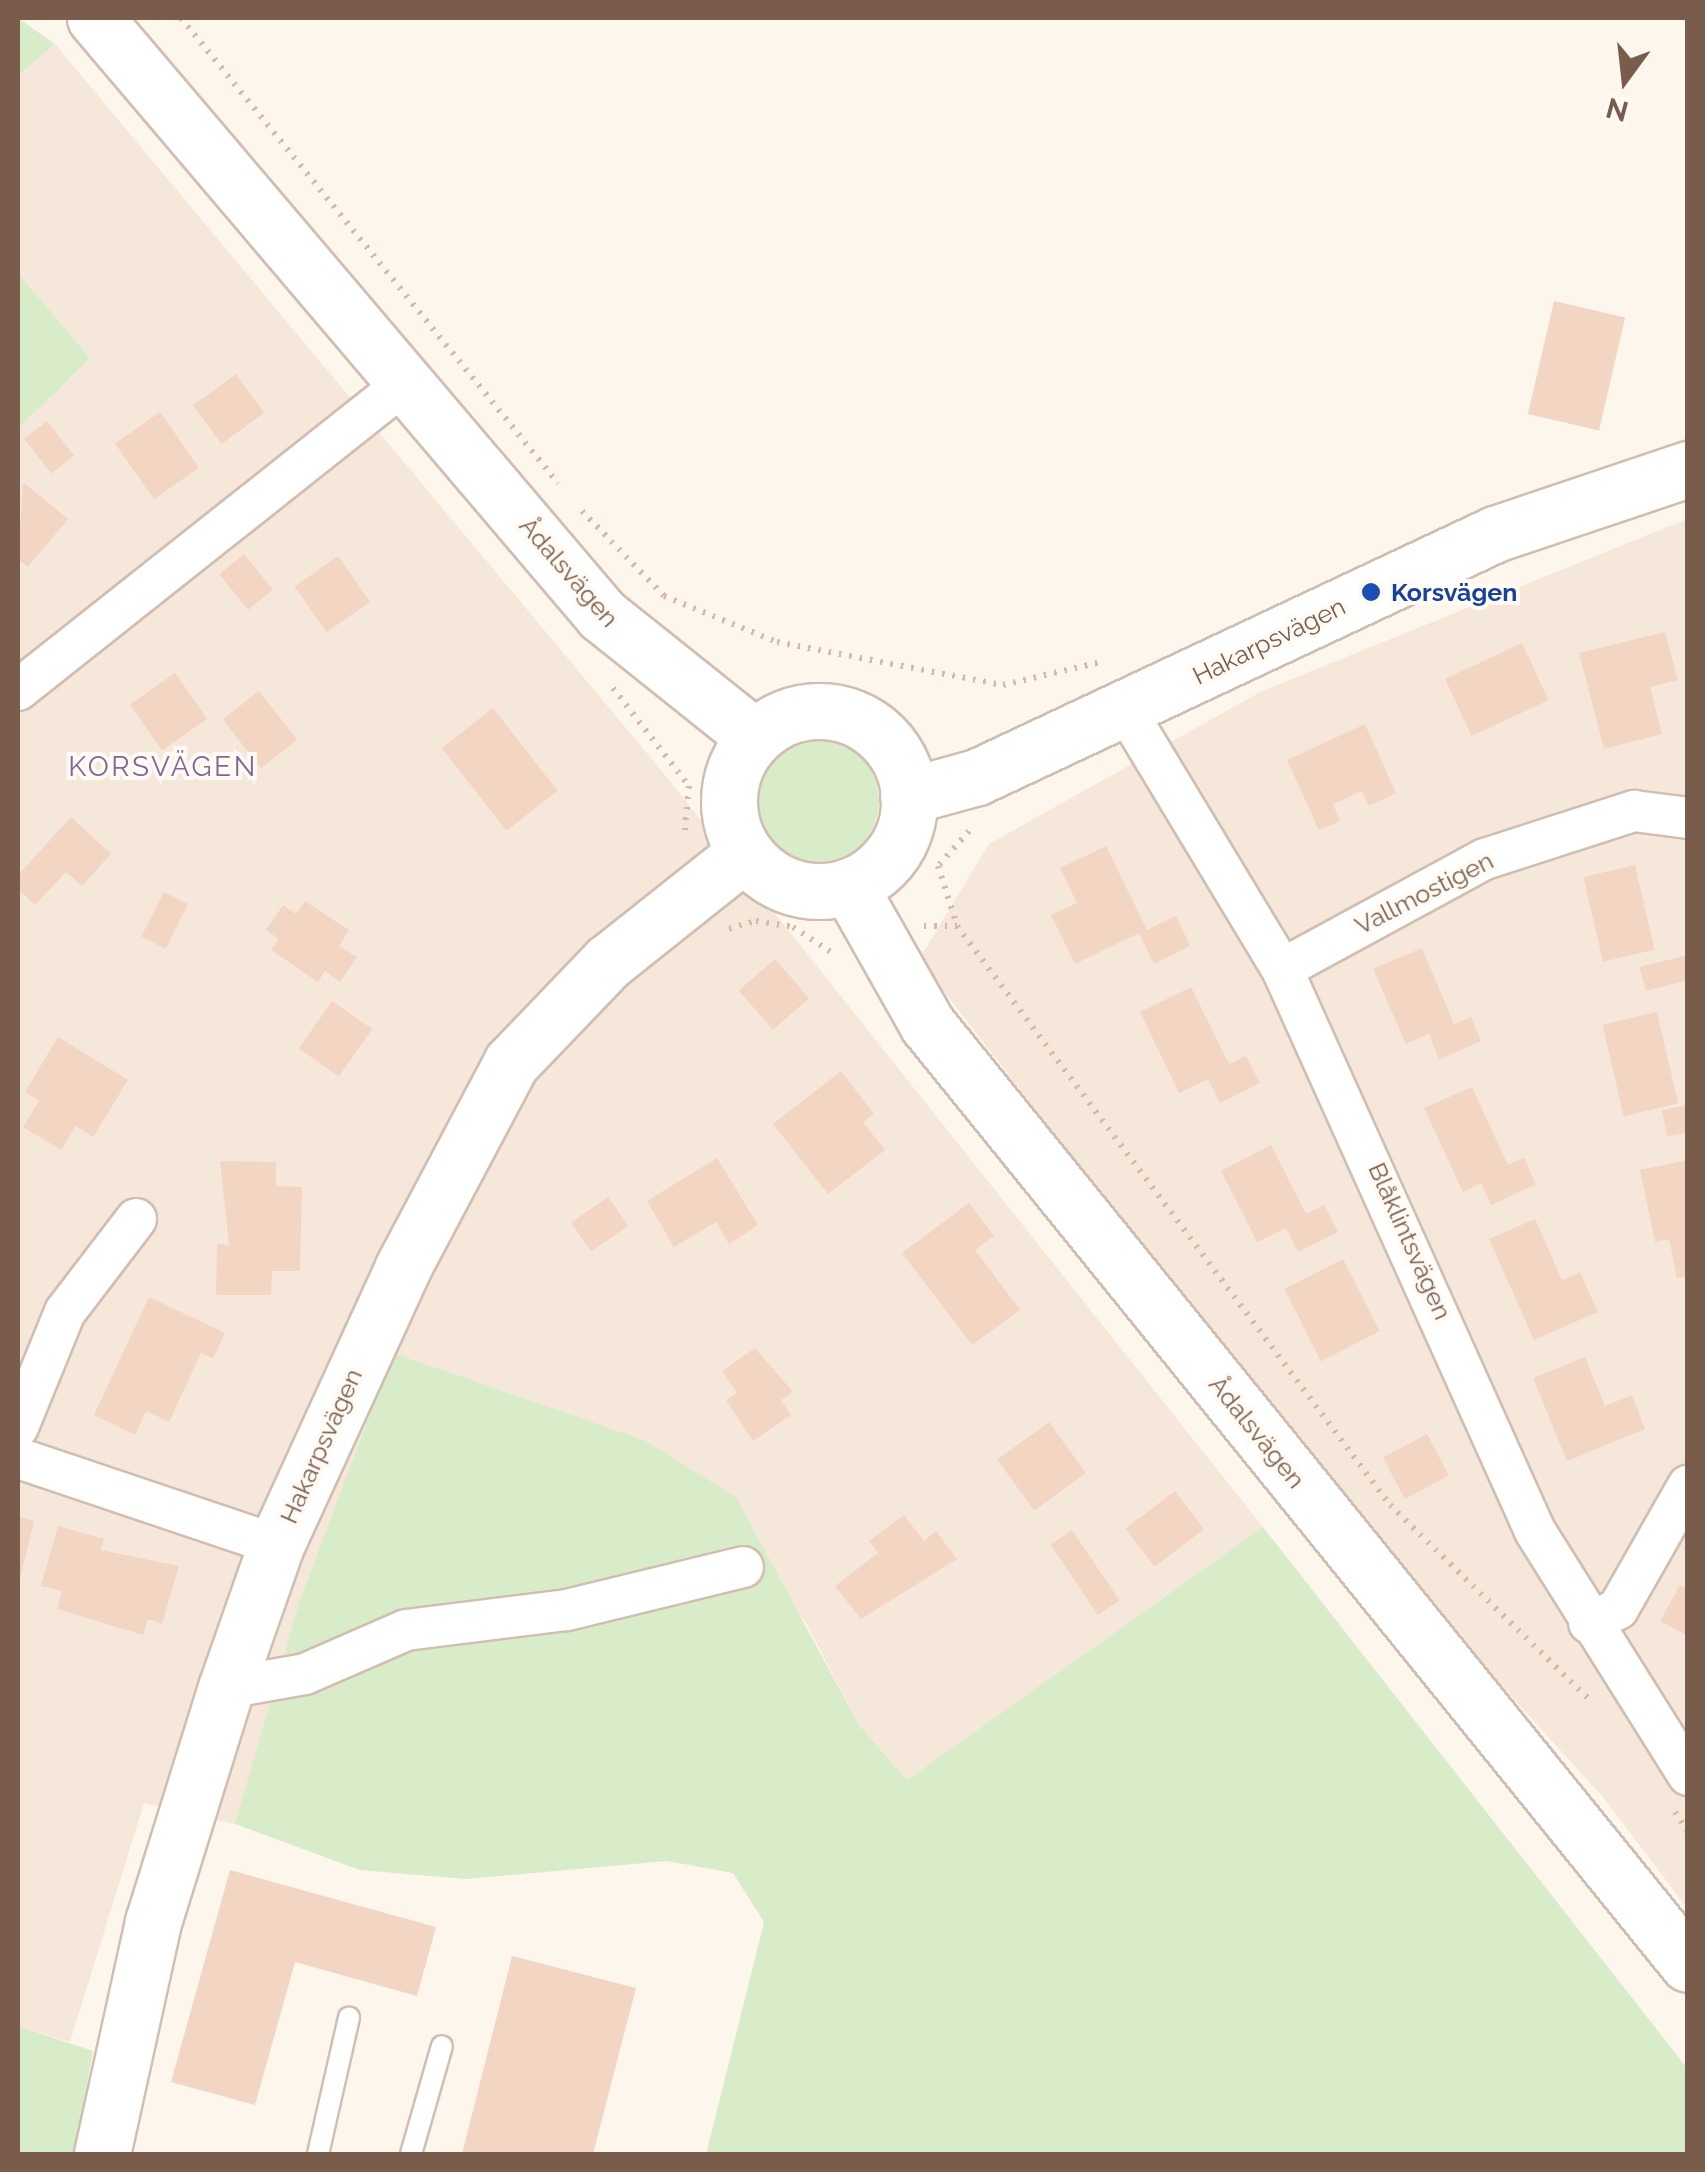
<!DOCTYPE html>
<meta charset="utf-8">
<style>
body{margin:0}
#map{position:relative;width:1705px;height:2172px;overflow:hidden;background:#fdf6ec;font-family:Raleway,sans-serif}
div>[style]{position:absolute}
.residential>*{inset:0;background:#f5e8da}
.green>*{inset:0;background:#d8ecc9}
.round{border-radius:50%}
.building>*{inset:0;background:#f3d5c3;transform-origin:0 0}
.path>*{height:6px;margin-top:-3px;transform-origin:0;background:repeating-linear-gradient(90deg,#d9b8a5 0 2.5px,transparent 0 10.5px)}
.roads{filter:drop-shadow(2px 0 #d1beb0) drop-shadow(-2px 0 #d1beb0) drop-shadow(0 2px #d1beb0) drop-shadow(0 -2px #d1beb0)}
.lane>*{height:20px;margin:-10px;padding:0 10px;transform-origin:10px;border-radius:10px;background:#fff}
.street>*{height:40px;margin:-20px;padding:0 20px;transform-origin:20px;border-radius:20px;background:#fff}
.secondary>*{height:55px;margin:-27.5px;padding:0 27.5px;transform-origin:27.5px;border-radius:27.5px;background:#fff}
.secondary>.ring{margin:-27.5px;padding:0;box-sizing:content-box;background:none;border:55px solid #fff;border-radius:50%}
.dots>*{width:28px;height:28px;translate:-50% -50%;box-sizing:border-box;border:5px solid #fffaf3;border-radius:50%}
span{translate:-50% -50%;white-space:nowrap;text-align:center;line-height:1.15;-webkit-text-stroke:8px #fffaf3;paint-order:stroke}
.street-label{font-size:25px;color:#7a5c4d}
.transit-label{font-size:25px;color:#164399;font-weight:700}
.left{translate:0 -50%;text-align:left}
.neighbourhood-label{font-size:28px;color:#846695;letter-spacing:2.5px}
.frame{position:absolute;inset:0;border:20px solid #7a5c4d;pointer-events:none}
.north{position:absolute;left:1575px;top:30px;width:100px;height:100px;-webkit-text-stroke:8px #fffaf3;paint-order:stroke;rotate:195deg;font-size:28px;font-weight:700;line-height:40px;text-align:center;color:#7a5c4d}
.north::after{content:'';display:block;margin:auto;width:35px;height:45px;background:#7a5c4d;clip-path:polygon(50% 0,100% 100%,50% 72%,0 100%)}
</style>
<div id="map">
<div class="residential">
<div style="clip-path:polygon(55px 44px,665px 775px,1263px 1527px,907px 1780px,859px 1725px,805px 1621px,644px 1440px,394px 1354px,235px 1824px,144px 1803px,70px 2042px,18px 2026px,18px 429px,90px 358px,18px 273px,18px 76px)"></div>
<div style="clip-path:polygon(1687px 519px,1687px 1908px,1603px 1797px,1356px 1526px,919px 959px,989px 844px,1262px 691px)"></div>
</div>
<div class="green">
<div style="clip-path:polygon(18px 18px,55px 44px,18px 76px)"></div>
<div style="clip-path:polygon(18px 273px,90px 358px,18px 429px)"></div>
<div class="round" style="left:757px;top:740px;width:122px;height:122px"></div>
<div style="clip-path:polygon(393px 1353px,644px 1440px,736px 1497px,859px 1725px,907px 1780px,1263px 1527px,1687px 2068px,1687px 2154px,706px 2154px,764px 1922px,733px 1873px,667px 1861px,466px 1879px,360px 1870px,235px 1824px,300px 1600px)"></div>
<div style="clip-path:polygon(18px 2026px,93px 2051px,74px 2154px,18px 2154px)"></div>
</div>
<div class="building">
<div style="left:1554px;top:301px;width:73px;height:116px;rotate:13deg"></div>
<div style="left:236px;top:374px;width:48px;height:53px;rotate:54deg"></div>
<div style="left:160px;top:412px;width:68px;height:55px;rotate:55deg"></div>
<div style="left:47px;top:421px;width:44px;height:29px;rotate:52deg"></div>
<div style="clip-path:polygon(23px 482px,68px 519px,28px 567px,18px 559px)"></div>
<div style="left:244px;top:554px;width:46px;height:32px;rotate:51deg"></div>
<div style="left:338px;top:556px;width:56px;height:53px;rotate:55deg"></div>
<div style="clip-path:polygon(1665px 632px,1678px 680px,1650px 687px,1662px 734px,1604px 749px,1579px 653px)"></div>
<div style="left:1522px;top:643px;width:63px;height:85px;rotate:65deg"></div>
<div style="left:175px;top:673px;width:56px;height:55px;rotate:55deg"></div>
<div style="left:259px;top:691px;width:62px;height:46px;rotate:52deg"></div>
<div style="left:493px;top:708px;width:105px;height:65px;rotate:52deg"></div>
<div style="clip-path:polygon(1365px 724px,1396px 793px,1369px 806px,1362px 791px,1333px 804px,1340px 821px,1319px 830px,1287px 760px)"></div>
<div style="clip-path:polygon(71px 817px,111px 854px,82px 886px,66px 872px,35px 905px,18px 889px,18px 875px)"></div>
<div style="clip-path:polygon(1106px 846px,1147px 930px,1176px 916px,1190px 946px,1154px 964px,1139px 933px,1075px 964px,1051px 915px,1077px 903px,1060px 868px)"></div>
<div style="left:1635px;top:865px;width:87px;height:53px;rotate:77deg"></div>
<div style="left:164px;top:892px;width:27px;height:50px;rotate:27deg"></div>
<div style="clip-path:polygon(305px 901px,349px 930px,339px 946px,357px 957px,340px 982px,325px 971px,318px 982px,271px 950px,279px 939px,266px 930px,283px 905px,296px 914px)"></div>
<div style="clip-path:polygon(1422px 948px,1454px 1024px,1471px 1017px,1481px 1041px,1439px 1060px,1429px 1034px,1406px 1044px,1373px 969px)"></div>
<div style="clip-path:polygon(1688px 955px,1688px 980px,1646px 991px,1639px 967px)"></div>
<div style="left:775px;top:959px;width:52px;height:48px;rotate:49deg"></div>
<div style="clip-path:polygon(1191px 987px,1229px 1064px,1246px 1056px,1260px 1083px,1220px 1103px,1208px 1079px,1179px 1093px,1140px 1012px)"></div>
<div style="left:332px;top:1001px;width:49px;height:58px;rotate:35deg"></div>
<div style="left:1657px;top:1012px;width:94px;height:56px;rotate:77deg"></div>
<div style="clip-path:polygon(58px 1037px,128px 1080px,93px 1137px,76px 1126px,61px 1150px,23px 1127px,39px 1101px,25px 1092px)"></div>
<div style="clip-path:polygon(841px 1071px,874px 1114px,863px 1122px,885px 1150px,828px 1194px,773px 1124px)"></div>
<div style="clip-path:polygon(1472px 1087px,1508px 1165px,1524px 1158px,1536px 1184px,1491px 1205px,1481px 1183px,1463px 1192px,1424px 1108px)"></div>
<div style="clip-path:polygon(1688px 1105px,1688px 1133px,1667px 1136px,1662px 1110px)"></div>
<div style="clip-path:polygon(1271px 1145px,1306px 1214px,1324px 1205px,1338px 1232px,1298px 1252px,1286px 1228px,1257px 1242px,1221px 1171px)"></div>
<div style="clip-path:polygon(717px 1158px,758px 1225px,729px 1244px,716px 1222px,674px 1247px,647px 1201px)"></div>
<div style="clip-path:polygon(1688px 1160px,1688px 1276px,1677px 1278px,1669px 1239px,1655px 1242px,1640px 1170px)"></div>
<div style="clip-path:polygon(220px 1161px,276px 1162px,276px 1186px,302px 1187px,300px 1271px,272px 1271px,271px 1295px,216px 1295px,217px 1244px,229px 1245px)"></div>
<div style="left:608px;top:1197px;width:35px;height:45px;rotate:55deg"></div>
<div style="clip-path:polygon(969px 1203px,994px 1236px,975px 1250px,1020px 1310px,972px 1345px,902px 1253px)"></div>
<div style="clip-path:polygon(1535px 1219px,1562px 1280px,1580px 1272px,1598px 1312px,1534px 1340px,1489px 1239px)"></div>
<div style="left:1343px;top:1259px;width:81px;height:66px;rotate:63deg"></div>
<div style="clip-path:polygon(149px 1297px,225px 1333px,213px 1358px,201px 1353px,169px 1422px,146px 1411px,135px 1435px,94px 1415px)"></div>
<div style="clip-path:polygon(755px 1348px,793px 1392px,781px 1400px,791px 1415px,753px 1441px,726px 1400px,737px 1393px,722px 1371px)"></div>
<div style="clip-path:polygon(1585px 1357px,1605px 1406px,1632px 1395px,1645px 1429px,1567px 1461px,1533px 1378px)"></div>
<div style="left:1049px;top:1422px;width:63px;height:64px;rotate:54deg"></div>
<div style="left:1427px;top:1434px;width:47px;height:50px;rotate:62deg"></div>
<div style="left:1175px;top:1491px;width:48px;height:62px;rotate:53deg"></div>
<div style="clip-path:polygon(904px 1515px,924px 1541px,936px 1531px,957px 1559px,861px 1619px,835px 1586px,878px 1553px,869px 1541px)"></div>
<div style="clip-path:polygon(18px 1517px,34px 1521px,19px 1583px,18px 1583px)"></div>
<div style="clip-path:polygon(58px 1526px,104px 1539px,101px 1550px,179px 1566px,162px 1624px,148px 1619px,143px 1635px,57px 1609px,62px 1591px,41px 1586px)"></div>
<div style="left:1072px;top:1530px;width:85px;height:26px;rotate:56deg"></div>
<div style="clip-path:polygon(1680px 1585px,1688px 1590px,1688px 1636px,1660px 1621px)"></div>
<div style="clip-path:polygon(230px 1870px,436px 1927px,417px 1996px,295px 1962px,255px 2105px,171px 2082px)"></div>
<div style="clip-path:polygon(512px 1956px,636px 1988px,593px 2154px,462px 2154px)"></div>
</div>
<div class="path">
<div style="left:181px;top:18px;width:599px;rotate:50.97deg"></div>
<div style="left:582px;top:511px;width:118px;rotate:46deg"></div>
<div style="left:664px;top:596px;width:122px;rotate:22.2deg"></div>
<div style="left:777px;top:642px;width:230px;rotate:10.8deg"></div>
<div style="left:1003px;top:685px;width:101px;rotate:-13.2deg"></div>
<div style="left:613px;top:688px;width:124px;rotate:52.2deg"></div>
<div style="left:689px;top:786px;width:52px;rotate:95.5deg"></div>
<div style="left:969px;top:831px;width:47px;rotate:131.5deg"></div>
<div style="left:938px;top:866px;width:63px;rotate:72.4deg"></div>
<div style="left:957px;top:926px;width:723px;rotate:53.21deg"></div>
<div style="left:1390px;top:1505px;width:278px;rotate:44.3deg"></div>
<div style="left:924px;top:926px;width:33px"></div>
<div style="left:729px;top:929px;width:28px;rotate:-17deg"></div>
<div style="left:756px;top:921px;width:37px;rotate:9deg"></div>
<div style="left:793px;top:927px;width:49px;rotate:33.4deg"></div>
<div style="left:1675px;top:1812px;width:24px;rotate:57deg"></div>
</div>
<div class="roads">
<div class="lane">
<div style="left:318px;top:2154px;width:140px;rotate:-77.2deg"></div>
<div style="left:411px;top:2154px;width:112px;rotate:-74deg"></div>
</div>
<div class="street">
<div style="left:18px;top:690px;width:498px;rotate:-38.4deg"></div>
<div style="left:1125px;top:709px;width:304px;rotate:58.9deg"></div>
<div style="left:1282px;top:969px;width:616px;rotate:65.76deg"></div>
<div style="left:1535px;top:1531px;width:288px;rotate:57.9deg"></div>
<div style="left:1282px;top:969px;width:231px;rotate:-28.5deg"></div>
<div style="left:1485px;top:859px;width:157px;rotate:-17.9deg"></div>
<div style="left:1634px;top:811px;width:54px;rotate:7.4deg"></div>
<div style="left:18px;top:1427px;width:124px;rotate:-67.8deg"></div>
<div style="left:65px;top:1312px;width:117px;rotate:-52.6deg"></div>
<div style="left:18px;top:1458px;width:272px;rotate:18.6deg"></div>
<div style="left:1589px;top:1623px;width:32px;rotate:-26deg"></div>
<div style="left:1618px;top:1609px;width:142px;rotate:-60.4deg"></div>
<div style="left:226px;top:1688px;width:80px;rotate:-10deg"></div>
<div style="left:305px;top:1674px;width:110px;rotate:-23.5deg"></div>
<div style="left:406px;top:1630px;width:162px;rotate:-7.1deg"></div>
<div style="left:567px;top:1610px;width:181px;rotate:-13.7deg"></div>
</div>
<div class="secondary">
<div style="left:95px;top:18px;width:783px;rotate:49.66deg"></div>
<div style="left:602px;top:615px;width:196px;rotate:38.6deg"></div>
<div class="ring" style="left:729px;top:711px;width:125px;height:125px"></div>
<div style="left:908px;top:796px;width:72px;rotate:-15.4deg"></div>
<div style="left:977px;top:777px;width:572px;rotate:-25.13deg"></div>
<div style="left:1495px;top:534px;width:204px;rotate:-18.6deg"></div>
<div style="left:849px;top:886px;width:159px;rotate:60.5deg"></div>
<div style="left:927px;top:1024px;width:1209px;rotate:51.01deg"></div>
<div style="left:102px;top:2154px;width:238px;rotate:-77.6deg"></div>
<div style="left:153px;top:1922px;width:245px;rotate:-72.7deg"></div>
<div style="left:226px;top:1688px;width:151px;rotate:-70.7deg"></div>
<div style="left:276px;top:1545px;width:306px;rotate:-65.4deg"></div>
<div style="left:403px;top:1267px;width:231px;rotate:-62.1deg"></div>
<div style="left:511px;top:1063px;width:140px;rotate:-46.2deg"></div>
<div style="left:608px;top:962px;width:175px;rotate:-38.5deg"></div>
</div>
</div>
<div class="dots">
<div style="left:1371px;top:592px;background:#1a4fb4"></div>
</div>
<div class="street-label">
<span style="left:569px;top:572px;rotate:49deg">Ådalsvägen</span>
<span style="left:1269px;top:641px;rotate:-26deg">Hakarpsvägen</span>
<span style="left:1424px;top:893px;rotate:-27deg">Vallmostigen</span>
<span style="left:1410px;top:1241px;rotate:66deg">Blåklintsvägen</span>
<span style="left:1257px;top:1432px;rotate:51deg">Ådalsvägen</span>
<span style="left:321px;top:1446px;rotate:-66deg">Hakarpsvägen</span>
</div>
<div class="transit-label">
<span class="left" style="left:1391px;top:592px">Korsvägen</span>
</div>
<div class="neighbourhood-label">
<span style="left:163px;top:767px">KORSVÄGEN</span>
</div>
<div class="frame"></div>
<div class="north">N</div>
</div>
